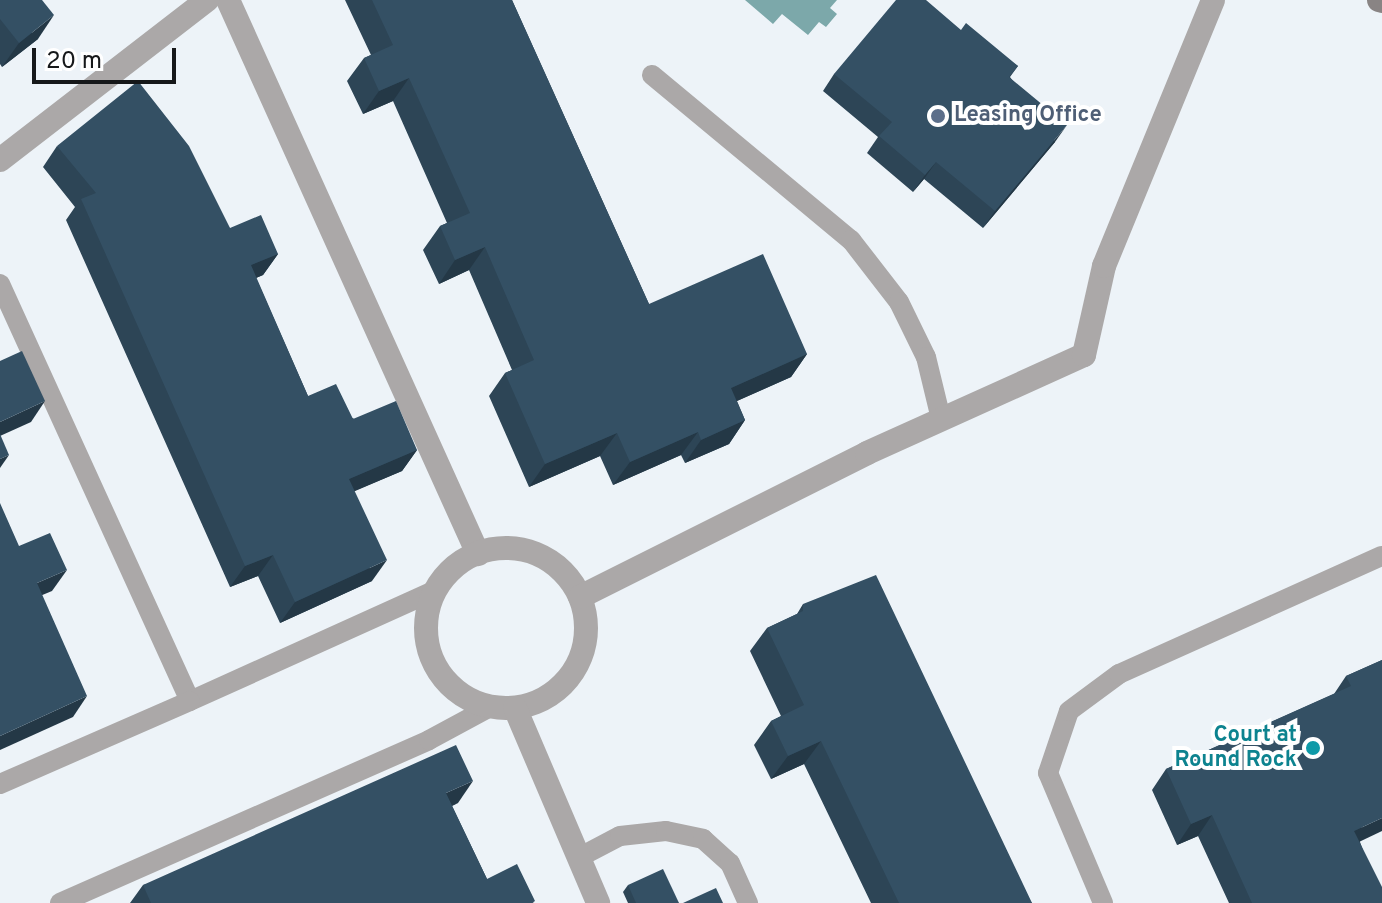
<!DOCTYPE html>
<style>
body{margin:0}
#map{position:relative;width:1382px;height:903px;overflow:hidden;background:#edf3f8;font-family:Overpass,sans-serif}
div>[style]{position:absolute}
.water>*{inset:0;background:#7ca8aa}
.service>*{height:20px;margin:-10px;padding:0 10px;transform-origin:10px;border-radius:10px;background:#aba8a8}
.minor>*{height:24px;margin:-12px;padding:0 12px;transform-origin:12px;border-radius:12px;background:#aba8a8}
.minor>.ring{margin:-12px;padding:0;box-sizing:content-box;background:none;border:24px solid #aba8a8;border-radius:50%}
.secondary>*{height:24px;margin:-12px;padding:0 12px;transform-origin:12px;border-radius:12px;background:#898484}
.wall>*{inset:0;background:#2d4556}
.shaded-wall>*{inset:0;background:#243846}
.building>*{inset:0;background:#345064}
.dots>*{width:22px;height:22px;translate:-50% -50%;box-sizing:border-box;border:4px solid #fff;border-radius:50%}
span{translate:-50% -50%;white-space:nowrap;text-align:center;line-height:1.15;-webkit-text-stroke:8px #fff;paint-order:stroke}
.service-label{font-size:22px;color:#4e5e75;font-weight:700}
.left{translate:0 -50%;text-align:left}
.culture-label{font-size:22px;color:#0d838f;font-weight:700}
.right{translate:-100% -50%;text-align:right}
.scale{position:absolute;left:32px;top:48px;width:144px;height:36px;box-sizing:border-box;border:4px solid #16181a;border-top:0;padding-left:10px;font-size:24px;line-height:28px;white-space:nowrap;color:#16181a;-webkit-text-stroke:6px #fff;paint-order:stroke}
</style>
<div id="map">
<div class="water">
<div style="clip-path:polygon(745px 0,837px 0,830px 8px,837px 14px,826px 27px,819px 22px,808px 35px,782px 14px,773px 24px)"></div>
</div>
<div class="service">
<div style="left:652px;top:75px;width:259px;rotate:39.7deg"></div>
<div style="left:851px;top:240px;width:78px;rotate:52.3deg"></div>
<div style="left:899px;top:302px;width:61px;rotate:63.9deg"></div>
<div style="left:926px;top:357px;width:64px;rotate:76.4deg"></div>
<div style="left:0;top:284px;width:458px;rotate:65.5deg"></div>
<div style="left:190px;top:701px;width:270px;rotate:-24.3deg"></div>
<div style="left:0;top:784px;width:207px;rotate:-23.6deg"></div>
<div style="left:578px;top:858px;width:47px;rotate:-27.6deg"></div>
<div style="left:620px;top:836px;width:46px;rotate:-6.2deg"></div>
<div style="left:666px;top:831px;width:38px;rotate:12deg"></div>
<div style="left:703px;top:839px;width:36px;rotate:42deg"></div>
<div style="left:730px;top:863px;width:44px;rotate:65.8deg"></div>
<div style="left:60px;top:903px;width:403px;rotate:-23.8deg"></div>
<div style="left:429px;top:740px;width:69px;rotate:-28.4deg"></div>
<div style="left:1103px;top:903px;width:141px;rotate:-112.9deg"></div>
<div style="left:1048px;top:773px;width:65px;rotate:-71.3deg"></div>
<div style="left:1069px;top:711px;width:62px;rotate:-36.5deg"></div>
<div style="left:1119px;top:674px;width:288px;rotate:-24.2deg"></div>
</div>
<div class="minor">
<div style="left:228px;top:0;width:608px;rotate:65.71deg"></div>
<div style="left:0;top:160px;width:262px;rotate:-37.7deg"></div>
<div class="ring" style="left:426px;top:548px;width:136px;height:136px"></div>
<div style="left:580px;top:597px;width:321px;rotate:-26.6deg"></div>
<div style="left:867px;top:453px;width:238px;rotate:-24.3deg"></div>
<div style="left:1084px;top:355px;width:91px;rotate:-77.3deg"></div>
<div style="left:1104px;top:266px;width:287px;rotate:-67.7deg"></div>
<div style="left:515px;top:708px;width:212px;rotate:66.9deg"></div>
</div>
<div class="secondary">
<div style="left:1379px;top:0;width:3px;rotate:18deg"></div>
</div>
<div class="wall">
<div style="clip-path:polygon(0 0,38px 39px,2px 67px,0 64px)"></div>
<div style="clip-path:polygon(345px 0,512px 0,649px 304px,807px 354px,791px 377px,737px 401px,745px 420px,729px 444px,685px 463px,681px 455px,613px 485px,600px 456px,529px 487px,489px 396px,505px 373px,512px 370px,469px 270px,439px 284px,423px 250px,440px 226px,447px 223px,393px 101px,363px 114px,347px 81px,364px 58px,371px 55px)"></div>
<div style="clip-path:polygon(961px 30px,1018px 66px,1010px 77px,1055px 142px,983px 228px,924px 179px,913px 192px,867px 153px,878px 137px,823px 91px,834px 74px)"></div>
<div style="clip-path:polygon(57px 146px,230px 228px,278px 254px,263px 275px,256px 278px,308px 396px,417px 450px,402px 471px,354px 491px,372px 581px,280px 623px,258px 576px,230px 587px,66px 220px,75px 207px,43px 167px)"></div>
<div style="clip-path:polygon(803px 604px,1032px 903px,871px 903px,804px 764px,771px 779px,754px 745px,771px 721px,781px 716px,750px 651px,767px 628px,797px 614px)"></div>
<div style="clip-path:polygon(1382px 660px,1360px 842px,1382px 903px,1229px 903px,1198px 836px,1177px 845px,1152px 790px,1166px 769px,1334px 694px,1346px 676px)"></div>
<div style="clip-path:polygon(458px 803px,452px 806px,487px 879px,534px 903px,130px 903px,143px 885px)"></div>
<div style="clip-path:polygon(628px 885px,679px 903px,628px 903px,623px 892px)"></div>
</div>
<div class="shaded-wall">
<div style="clip-path:polygon(54px 15px,38px 39px,2px 67px,19px 43px)"></div>
<div style="clip-path:polygon(409px 78px,393px 101px,363px 114px,379px 91px)"></div>
<div style="clip-path:polygon(1067px 125px,1055px 142px,983px 228px,995px 211px)"></div>
<div style="clip-path:polygon(936px 162px,924px 179px,913px 192px,925px 175px)"></div>
<div style="clip-path:polygon(485px 247px,469px 270px,439px 284px,455px 260px)"></div>
<div style="clip-path:polygon(278px 254px,263px 275px,236px 286px,251px 265px)"></div>
<div style="clip-path:polygon(807px 354px,791px 377px,714px 411px,731px 388px)"></div>
<div style="clip-path:polygon(45px 401px,31px 422px,0 436px,0 422px)"></div>
<div style="clip-path:polygon(745px 420px,729px 444px,685px 463px,701px 440px)"></div>
<div style="clip-path:polygon(698px 432px,681px 455px,613px 485px,630px 462px)"></div>
<div style="clip-path:polygon(617px 433px,600px 456px,529px 487px,545px 464px)"></div>
<div style="clip-path:polygon(417px 450px,402px 471px,334px 500px,349px 479px)"></div>
<div style="clip-path:polygon(9px 455px,0 468px,0 459px)"></div>
<div style="clip-path:polygon(273px 555px,258px 576px,230px 587px,245px 566px)"></div>
<div style="clip-path:polygon(387px 560px,372px 581px,280px 623px,295px 602px)"></div>
<div style="clip-path:polygon(67px 570px,52px 591px,23px 603px,37px 583px)"></div>
<div style="clip-path:polygon(87px 696px,73px 717px,0 750px,0 736px)"></div>
<div style="clip-path:polygon(821px 741px,804px 764px,771px 779px,788px 756px)"></div>
<div style="clip-path:polygon(473px 781px,458px 803px,431px 815px,446px 793px)"></div>
<div style="clip-path:polygon(1212px 815px,1198px 836px,1177px 845px,1191px 824px)"></div>
<div style="clip-path:polygon(1382px 818px,1382px 831px,1340px 851px,1354px 831px)"></div>
</div>
<div class="building">
<div style="clip-path:polygon(0 0,42px 0,54px 15px,19px 43px,0 19px)"></div>
<div style="clip-path:polygon(372px 0,512px 0,649px 304px,763px 254px,807px 354px,731px 388px,745px 420px,701px 440px,698px 432px,630px 462px,617px 433px,545px 464px,505px 373px,534px 360px,485px 247px,455px 260px,440px 226px,470px 213px,409px 78px,379px 91px,364px 58px,393px 45px)"></div>
<div style="clip-path:polygon(896px 0,926px 0,961px 30px,966px 23px,1018px 66px,1009px 77px,1067px 125px,995px 211px,936px 162px,925px 175px,879px 136px,892px 122px,834px 74px)"></div>
<div style="clip-path:polygon(138px 81px,189px 146px,230px 228px,261px 215px,278px 254px,251px 265px,308px 396px,336px 384px,353px 419px,396px 401px,417px 450px,349px 479px,387px 560px,295px 602px,273px 555px,245px 566px,81px 199px,96px 193px,57px 146px)"></div>
<div style="clip-path:polygon(22px 351px,45px 401px,0 422px,0 361px)"></div>
<div style="clip-path:polygon(0 434px,9px 455px,0 459px)"></div>
<div style="clip-path:polygon(0 503px,19px 546px,50px 533px,67px 570px,37px 583px,87px 696px,0 736px)"></div>
<div style="clip-path:polygon(876px 575px,1032px 903px,899px 903px,821px 741px,788px 756px,771px 721px,804px 705px,767px 628px,803px 611px,803px 604px)"></div>
<div style="clip-path:polygon(1382px 660px,1382px 818px,1354px 831px,1382px 887px,1382px 903px,1252px 903px,1212px 815px,1191px 824px,1166px 769px,1351px 686px,1346px 676px)"></div>
<div style="clip-path:polygon(456px 745px,473px 781px,446px 793px,487px 879px,517px 864px,535px 901px,532px 903px,151px 903px,143px 885px)"></div>
<div style="clip-path:polygon(663px 869px,679px 903px,636px 903px,628px 885px)"></div>
<div style="clip-path:polygon(716px 888px,723px 903px,683px 903px)"></div>
</div>
<div class="dots">
<div style="left:938px;top:116px;background:#5c6f8a"></div>
<div style="left:1313px;top:748px;background:#0f9aa8"></div>
</div>
<div class="service-label">
<span class="left" style="left:954px;top:116px">Leasing Office</span>
</div>
<div class="culture-label">
<span class="right" style="left:1297px;top:748px">Court at<br>Round Rock</span>
</div>
<div class="scale">20 m</div>
</div>
